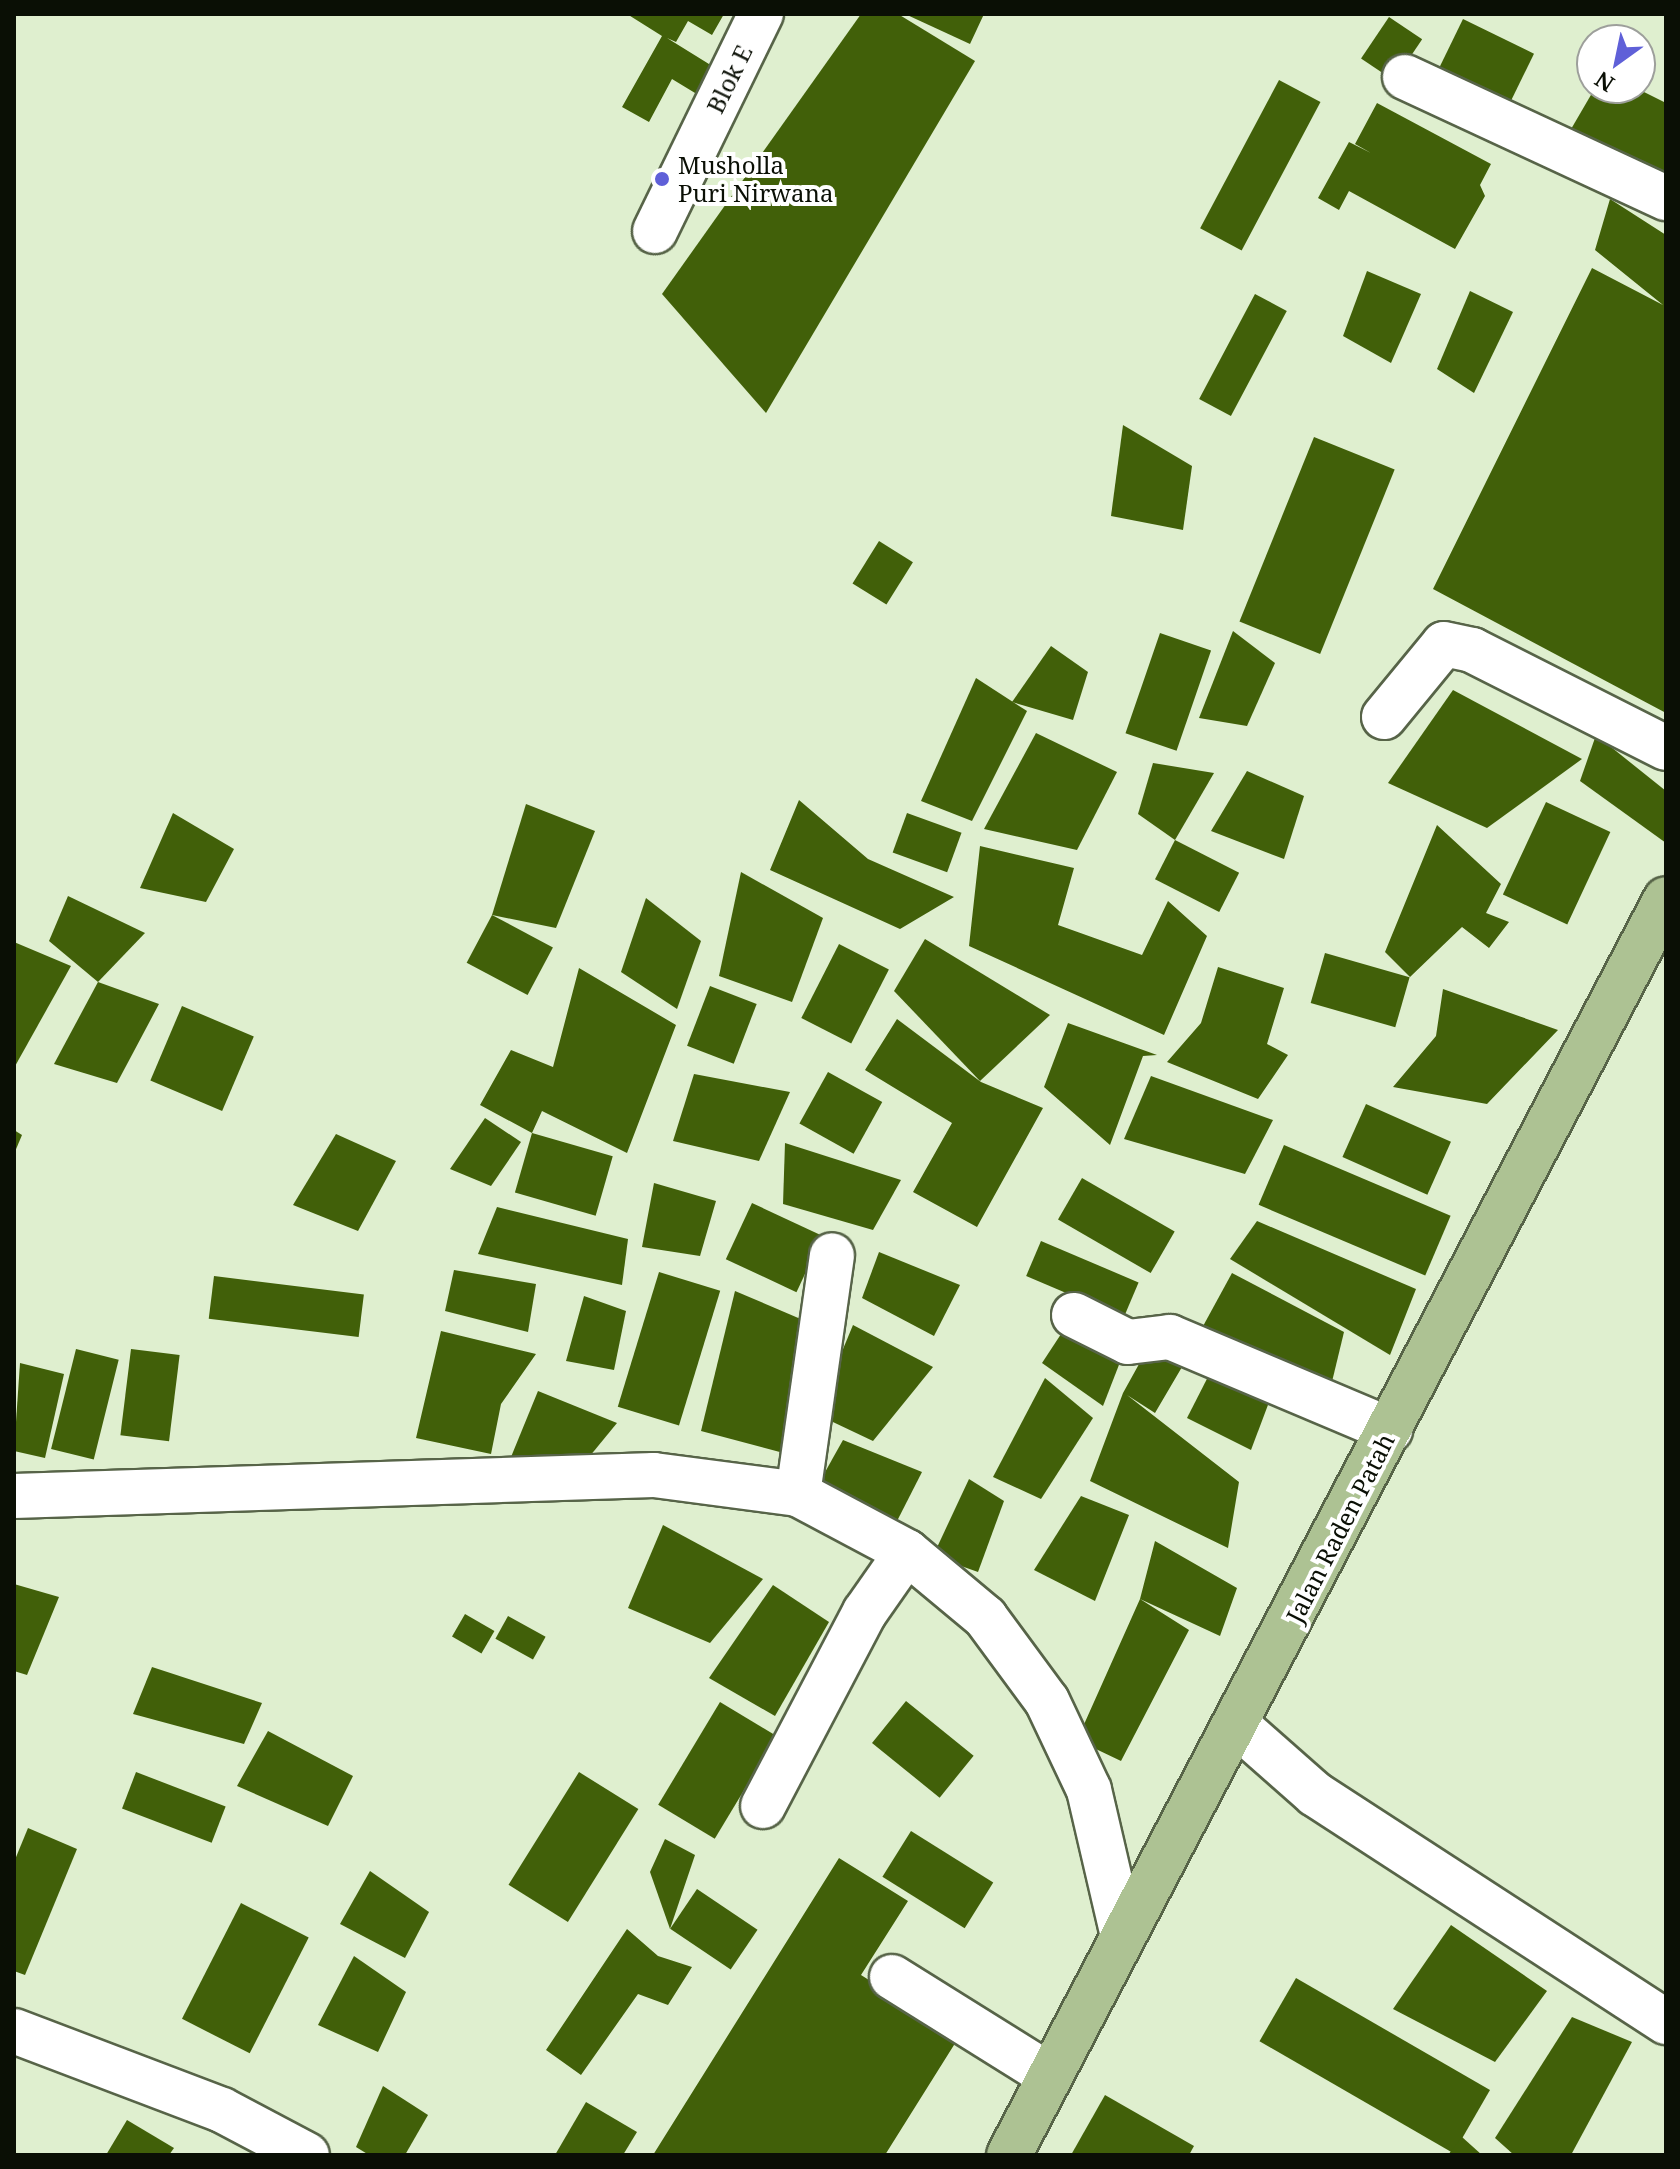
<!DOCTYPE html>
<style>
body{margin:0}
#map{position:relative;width:1680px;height:2169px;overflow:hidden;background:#dfefcf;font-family:"Noto Serif",serif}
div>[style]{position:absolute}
.building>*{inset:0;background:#416009;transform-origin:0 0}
.roads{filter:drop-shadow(2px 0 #576448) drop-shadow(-2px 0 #576448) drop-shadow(0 2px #576448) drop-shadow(0 -2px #576448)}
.minor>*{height:44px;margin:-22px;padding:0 22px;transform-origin:22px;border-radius:22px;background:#fff}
.major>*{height:44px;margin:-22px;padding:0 22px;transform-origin:22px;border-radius:22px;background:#adc293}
.dots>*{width:22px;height:22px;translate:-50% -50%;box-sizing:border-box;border:4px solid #fff;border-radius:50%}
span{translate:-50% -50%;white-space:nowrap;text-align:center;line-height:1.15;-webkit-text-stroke:8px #fff;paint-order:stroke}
.street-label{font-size:24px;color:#0a0f05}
.poi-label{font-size:24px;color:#0a0f05}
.left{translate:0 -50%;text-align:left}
.frame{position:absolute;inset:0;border:16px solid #0a0f05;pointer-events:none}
.north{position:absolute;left:1576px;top:24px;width:80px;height:80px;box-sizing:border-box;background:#fff;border:2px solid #9d9f9b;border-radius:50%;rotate:213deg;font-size:22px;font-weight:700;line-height:32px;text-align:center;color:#0a0f05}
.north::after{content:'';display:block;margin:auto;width:28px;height:36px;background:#5f60d8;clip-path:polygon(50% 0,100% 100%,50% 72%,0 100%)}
</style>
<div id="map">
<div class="building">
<div style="clip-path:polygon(627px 14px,724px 14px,712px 35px,688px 21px,676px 42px,667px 38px,717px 69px,700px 96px,672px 79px,649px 122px,622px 107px,662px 36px)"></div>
<div style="clip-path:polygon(861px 14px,898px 14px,975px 61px,766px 413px,662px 294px)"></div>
<div style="clip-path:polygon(905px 14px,984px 14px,970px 44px)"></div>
<div style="left:1389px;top:17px;width:40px;height:50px;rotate:34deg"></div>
<div style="left:1463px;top:19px;width:79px;height:65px;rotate:26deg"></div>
<div style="left:1279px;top:80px;width:47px;height:168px;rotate:28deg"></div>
<div style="clip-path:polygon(1595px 88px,1636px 88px,1666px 103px,1666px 184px,1567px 136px)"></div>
<div style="clip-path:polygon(1377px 103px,1491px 164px,1480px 185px,1485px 196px,1455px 249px,1349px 191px,1339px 210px,1318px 198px,1349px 142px,1371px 153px,1355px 144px)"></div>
<div style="clip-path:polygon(1610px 199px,1666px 235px,1666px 713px,1433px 589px,1592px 268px,1663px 305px,1595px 250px)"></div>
<div style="clip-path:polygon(1367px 271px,1421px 294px,1391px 363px,1343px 336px)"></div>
<div style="clip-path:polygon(1470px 291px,1513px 312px,1474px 393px,1437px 369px)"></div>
<div style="left:1255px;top:294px;width:36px;height:119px;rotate:28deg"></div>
<div style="clip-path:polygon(1123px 425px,1192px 466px,1183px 530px,1111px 516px)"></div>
<div style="left:1314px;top:437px;width:87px;height:199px;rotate:22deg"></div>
<div style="left:879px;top:541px;width:40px;height:50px;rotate:32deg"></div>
<div style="clip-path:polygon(1233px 631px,1275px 663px,1247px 726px,1199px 718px)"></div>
<div style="left:1160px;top:633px;width:54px;height:106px;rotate:19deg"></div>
<div style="clip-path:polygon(1051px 646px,1088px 672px,1073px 720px,1012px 702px)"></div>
<div style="clip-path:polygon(976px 678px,1027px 711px,972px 821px,921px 801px)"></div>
<div style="clip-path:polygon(1453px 690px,1582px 759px,1487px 828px,1388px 783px)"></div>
<div style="clip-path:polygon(1036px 733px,1117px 772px,1077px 850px,984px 829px)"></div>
<div style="clip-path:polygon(1596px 735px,1666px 791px,1666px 843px,1580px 781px)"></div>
<div style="clip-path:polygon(1153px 763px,1214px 773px,1175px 840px,1138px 814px)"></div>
<div style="clip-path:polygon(1247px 771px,1304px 796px,1284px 859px,1211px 831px)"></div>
<div style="clip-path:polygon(799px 800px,868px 859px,954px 897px,900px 929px,770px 870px)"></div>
<div style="left:1546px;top:802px;width:71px;height:102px;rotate:25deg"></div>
<div style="clip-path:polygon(526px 804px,595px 831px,556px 928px,492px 915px)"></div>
<div style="clip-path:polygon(173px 813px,234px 849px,206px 902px,140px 888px)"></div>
<div style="left:907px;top:813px;width:58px;height:42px;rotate:20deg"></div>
<div style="clip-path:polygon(1437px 825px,1501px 884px,1486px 913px,1509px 922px,1489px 948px,1462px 927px,1410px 977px,1385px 952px)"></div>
<div style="left:1175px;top:840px;width:72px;height:44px;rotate:27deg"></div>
<div style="clip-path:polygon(980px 846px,1074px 868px,1058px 925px,1142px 955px,1168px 901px,1207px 936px,1164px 1035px,969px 946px)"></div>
<div style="clip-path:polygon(741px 872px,823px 918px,792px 1002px,719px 976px)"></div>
<div style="clip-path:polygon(68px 896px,145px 933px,98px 982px,49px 941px)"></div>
<div style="clip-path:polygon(646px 898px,701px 941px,677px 1009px,621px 972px)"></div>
<div style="left:492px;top:915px;width:69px;height:54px;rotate:28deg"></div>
<div style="clip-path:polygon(925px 939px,1050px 1015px,980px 1081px,894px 991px)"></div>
<div style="clip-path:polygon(14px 942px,71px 966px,14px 1068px)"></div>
<div style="left:839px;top:944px;width:56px;height:83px;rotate:27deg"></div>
<div style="left:1325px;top:953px;width:88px;height:52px;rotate:16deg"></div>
<div style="clip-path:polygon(1218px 967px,1284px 988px,1267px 1044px,1288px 1055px,1258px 1099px,1167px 1062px,1201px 1023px)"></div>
<div style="clip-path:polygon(579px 968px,676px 1025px,627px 1153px,542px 1111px,532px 1133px,480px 1105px,511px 1050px,553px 1067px)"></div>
<div style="clip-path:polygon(98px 982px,159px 1004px,117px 1083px,54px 1064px)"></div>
<div style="left:710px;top:986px;width:50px;height:64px;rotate:21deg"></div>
<div style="clip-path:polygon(1443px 989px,1558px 1030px,1487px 1104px,1393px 1087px,1436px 1036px)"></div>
<div style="left:182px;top:1006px;width:78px;height:81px;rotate:23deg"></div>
<div style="clip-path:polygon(897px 1019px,981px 1082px,1043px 1108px,977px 1227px,913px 1192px,952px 1123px,865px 1070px)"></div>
<div style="clip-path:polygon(1068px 1023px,1157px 1055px,1143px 1056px,1110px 1145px,1044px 1087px)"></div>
<div style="left:828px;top:1072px;width:62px;height:59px;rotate:29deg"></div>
<div style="clip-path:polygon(694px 1074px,790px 1092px,759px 1161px,673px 1141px)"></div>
<div style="clip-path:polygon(1151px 1076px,1273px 1120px,1245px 1174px,1124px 1139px)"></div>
<div style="left:1366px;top:1104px;width:93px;height:58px;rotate:24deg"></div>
<div style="clip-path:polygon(485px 1118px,521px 1142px,491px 1186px,450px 1169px)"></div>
<div style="clip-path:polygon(14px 1130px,22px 1135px,14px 1154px)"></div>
<div style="left:532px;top:1133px;width:84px;height:62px;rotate:16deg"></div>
<div style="clip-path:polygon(336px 1134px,396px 1161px,358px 1231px,293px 1205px)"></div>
<div style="clip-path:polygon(785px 1143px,901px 1180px,873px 1230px,783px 1204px)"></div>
<div style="left:1284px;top:1145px;width:181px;height:65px;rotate:23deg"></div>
<div style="left:1082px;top:1178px;width:107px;height:48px;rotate:30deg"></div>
<div style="clip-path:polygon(654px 1183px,716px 1201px,700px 1256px,642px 1247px)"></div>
<div style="left:752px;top:1203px;width:78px;height:62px;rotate:25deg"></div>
<div style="clip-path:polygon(497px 1207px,628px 1239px,622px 1285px,478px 1254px)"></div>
<div style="clip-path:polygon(1257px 1221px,1416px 1289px,1390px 1355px,1230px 1259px)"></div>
<div style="left:1041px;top:1241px;width:106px;height:38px;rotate:23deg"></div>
<div style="clip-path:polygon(879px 1252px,960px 1285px,934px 1336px,862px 1298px)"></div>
<div style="clip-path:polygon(454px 1270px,536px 1284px,528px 1332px,445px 1311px)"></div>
<div style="left:659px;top:1272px;width:64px;height:141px;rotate:17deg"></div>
<div style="clip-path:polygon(1232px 1273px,1344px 1332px,1330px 1390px,1196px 1339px)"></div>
<div style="left:214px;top:1276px;width:151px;height:43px;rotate:7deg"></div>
<div style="clip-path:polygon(735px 1291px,810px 1323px,791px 1455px,701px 1431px)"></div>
<div style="clip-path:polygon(584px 1296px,626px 1311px,614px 1370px,566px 1361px)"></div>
<div style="clip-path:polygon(853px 1325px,933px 1367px,873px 1441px,816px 1414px)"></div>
<div style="clip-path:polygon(441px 1331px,536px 1354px,501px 1404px,491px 1454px,416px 1438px)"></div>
<div style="clip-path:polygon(1063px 1331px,1122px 1357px,1103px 1406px,1042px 1363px)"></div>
<div style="clip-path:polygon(1149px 1346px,1182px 1367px,1155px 1413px,1127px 1395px,1239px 1482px,1228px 1548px,1090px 1481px,1123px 1393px)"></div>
<div style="left:76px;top:1349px;width:44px;height:103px;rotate:14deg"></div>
<div style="left:131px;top:1349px;width:49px;height:87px;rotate:7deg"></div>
<div style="clip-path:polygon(20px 1363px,64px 1374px,45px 1458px,14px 1451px)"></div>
<div style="clip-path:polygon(1213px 1367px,1274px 1389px,1251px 1450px,1187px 1418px)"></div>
<div style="clip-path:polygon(1045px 1378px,1093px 1418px,1041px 1499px,993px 1477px)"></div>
<div style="clip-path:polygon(538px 1391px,617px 1423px,585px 1462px,511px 1457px)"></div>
<div style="clip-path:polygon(843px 1440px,922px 1472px,895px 1525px,820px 1481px)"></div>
<div style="clip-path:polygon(969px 1479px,1004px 1501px,978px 1572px,933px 1556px)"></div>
<div style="clip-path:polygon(1081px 1496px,1129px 1515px,1095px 1601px,1034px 1570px)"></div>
<div style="clip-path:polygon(663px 1525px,763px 1579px,710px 1643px,628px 1608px)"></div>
<div style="clip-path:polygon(1155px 1541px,1237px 1588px,1220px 1636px,1140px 1599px,1189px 1630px,1121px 1761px,1077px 1740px,1140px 1599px)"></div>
<div style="clip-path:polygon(14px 1584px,59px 1597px,27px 1675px,14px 1671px)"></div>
<div style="clip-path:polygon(773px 1585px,829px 1622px,775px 1716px,709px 1678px)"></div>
<div style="left:465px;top:1614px;width:34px;height:26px;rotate:30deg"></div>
<div style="left:508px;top:1616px;width:43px;height:26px;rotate:29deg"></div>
<div style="clip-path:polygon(152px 1667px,262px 1703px,244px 1744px,133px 1714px)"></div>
<div style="left:906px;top:1701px;width:87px;height:54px;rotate:39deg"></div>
<div style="left:720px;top:1702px;width:66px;height:120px;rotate:31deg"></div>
<div style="clip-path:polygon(268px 1731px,353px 1776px,328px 1826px,237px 1786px)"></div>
<div style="left:136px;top:1772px;width:96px;height:39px;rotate:21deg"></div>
<div style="left:579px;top:1772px;width:70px;height:133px;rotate:32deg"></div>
<div style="clip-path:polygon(28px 1828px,77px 1849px,25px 1975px,14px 1971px,14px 1862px)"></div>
<div style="left:911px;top:1831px;width:97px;height:54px;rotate:32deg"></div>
<div style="clip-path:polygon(665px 1839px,695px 1855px,670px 1929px,650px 1872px)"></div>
<div style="clip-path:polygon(839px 1858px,908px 1901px,861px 1975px,959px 2037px,885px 2155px,653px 2155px)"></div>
<div style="clip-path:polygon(370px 1871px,429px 1912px,405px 1958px,340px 1924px)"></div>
<div style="left:697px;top:1889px;width:73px;height:48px;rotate:34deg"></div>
<div style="left:241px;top:1903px;width:76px;height:130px;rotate:27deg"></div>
<div style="clip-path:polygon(1451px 1925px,1547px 1991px,1495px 2062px,1393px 2009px)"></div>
<div style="clip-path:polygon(627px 1929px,658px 1956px,692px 1967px,668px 2005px,638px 1994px,581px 2075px,546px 2050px)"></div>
<div style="clip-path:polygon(354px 1956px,406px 1992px,378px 2052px,318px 2025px)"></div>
<div style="left:1296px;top:1978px;width:224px;height:73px;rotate:30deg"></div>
<div style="clip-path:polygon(1572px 2017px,1632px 2042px,1571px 2155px,1514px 2155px,1495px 2138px)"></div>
<div style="clip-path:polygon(383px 2086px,428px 2115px,405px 2155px,369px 2155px,356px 2147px)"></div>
<div style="clip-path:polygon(1105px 2095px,1194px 2146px,1189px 2155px,1071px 2155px)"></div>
<div style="clip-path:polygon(586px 2102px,637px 2132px,623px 2155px,555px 2155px)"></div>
<div style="clip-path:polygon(127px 2120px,174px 2148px,169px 2155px,106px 2155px)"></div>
<div style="clip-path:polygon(1462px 2137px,1482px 2155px,1448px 2155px)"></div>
</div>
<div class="roads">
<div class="minor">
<div style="left:1405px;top:77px;width:288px;rotate:24.9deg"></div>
<div style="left:655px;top:231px;width:242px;rotate:-64deg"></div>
<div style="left:1384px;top:717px;width:94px;rotate:-50.6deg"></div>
<div style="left:1444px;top:644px;width:29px;rotate:12deg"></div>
<div style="left:1472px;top:650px;width:217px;rotate:26.8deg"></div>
<div style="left:1074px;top:1315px;width:60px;rotate:26.6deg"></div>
<div style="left:1128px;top:1342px;width:42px;rotate:-6.8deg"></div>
<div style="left:1170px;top:1337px;width:239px;rotate:22.9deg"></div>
<div style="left:798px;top:1494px;width:241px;rotate:-81.9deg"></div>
<div style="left:14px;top:1496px;width:640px;rotate:-1.88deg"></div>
<div style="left:654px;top:1475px;width:145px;rotate:7.5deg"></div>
<div style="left:798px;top:1494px;width:123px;rotate:28deg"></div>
<div style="left:907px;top:1552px;width:102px;rotate:39.8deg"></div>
<div style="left:985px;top:1617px;width:104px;rotate:53.6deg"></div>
<div style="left:1047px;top:1701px;width:98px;rotate:64.7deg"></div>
<div style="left:1089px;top:1790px;width:146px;rotate:76.9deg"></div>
<div style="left:1238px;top:1726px;width:103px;rotate:41.4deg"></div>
<div style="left:1315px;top:1794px;width:419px;rotate:33deg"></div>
<div style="left:763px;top:1806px;width:219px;rotate:-62.3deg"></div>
<div style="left:865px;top:1612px;width:73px;rotate:-55deg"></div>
<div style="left:892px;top:1977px;width:185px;rotate:32deg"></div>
<div style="left:14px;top:2031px;width:222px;rotate:20.8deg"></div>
<div style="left:222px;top:2110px;width:96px;rotate:27.9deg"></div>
</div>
<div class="major">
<div style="left:1009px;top:2155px;width:1417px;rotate:-62.39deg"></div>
</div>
</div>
<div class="dots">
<div style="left:662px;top:179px;background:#5f60d8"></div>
</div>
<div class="street-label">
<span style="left:729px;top:79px;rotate:-64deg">Blok E</span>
<span style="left:1340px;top:1528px;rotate:-63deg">Jalan Raden Patah</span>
</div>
<div class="poi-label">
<span class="left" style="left:678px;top:179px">Musholla<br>Puri Nirwana</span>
</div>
<div class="frame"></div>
<div class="north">N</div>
</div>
